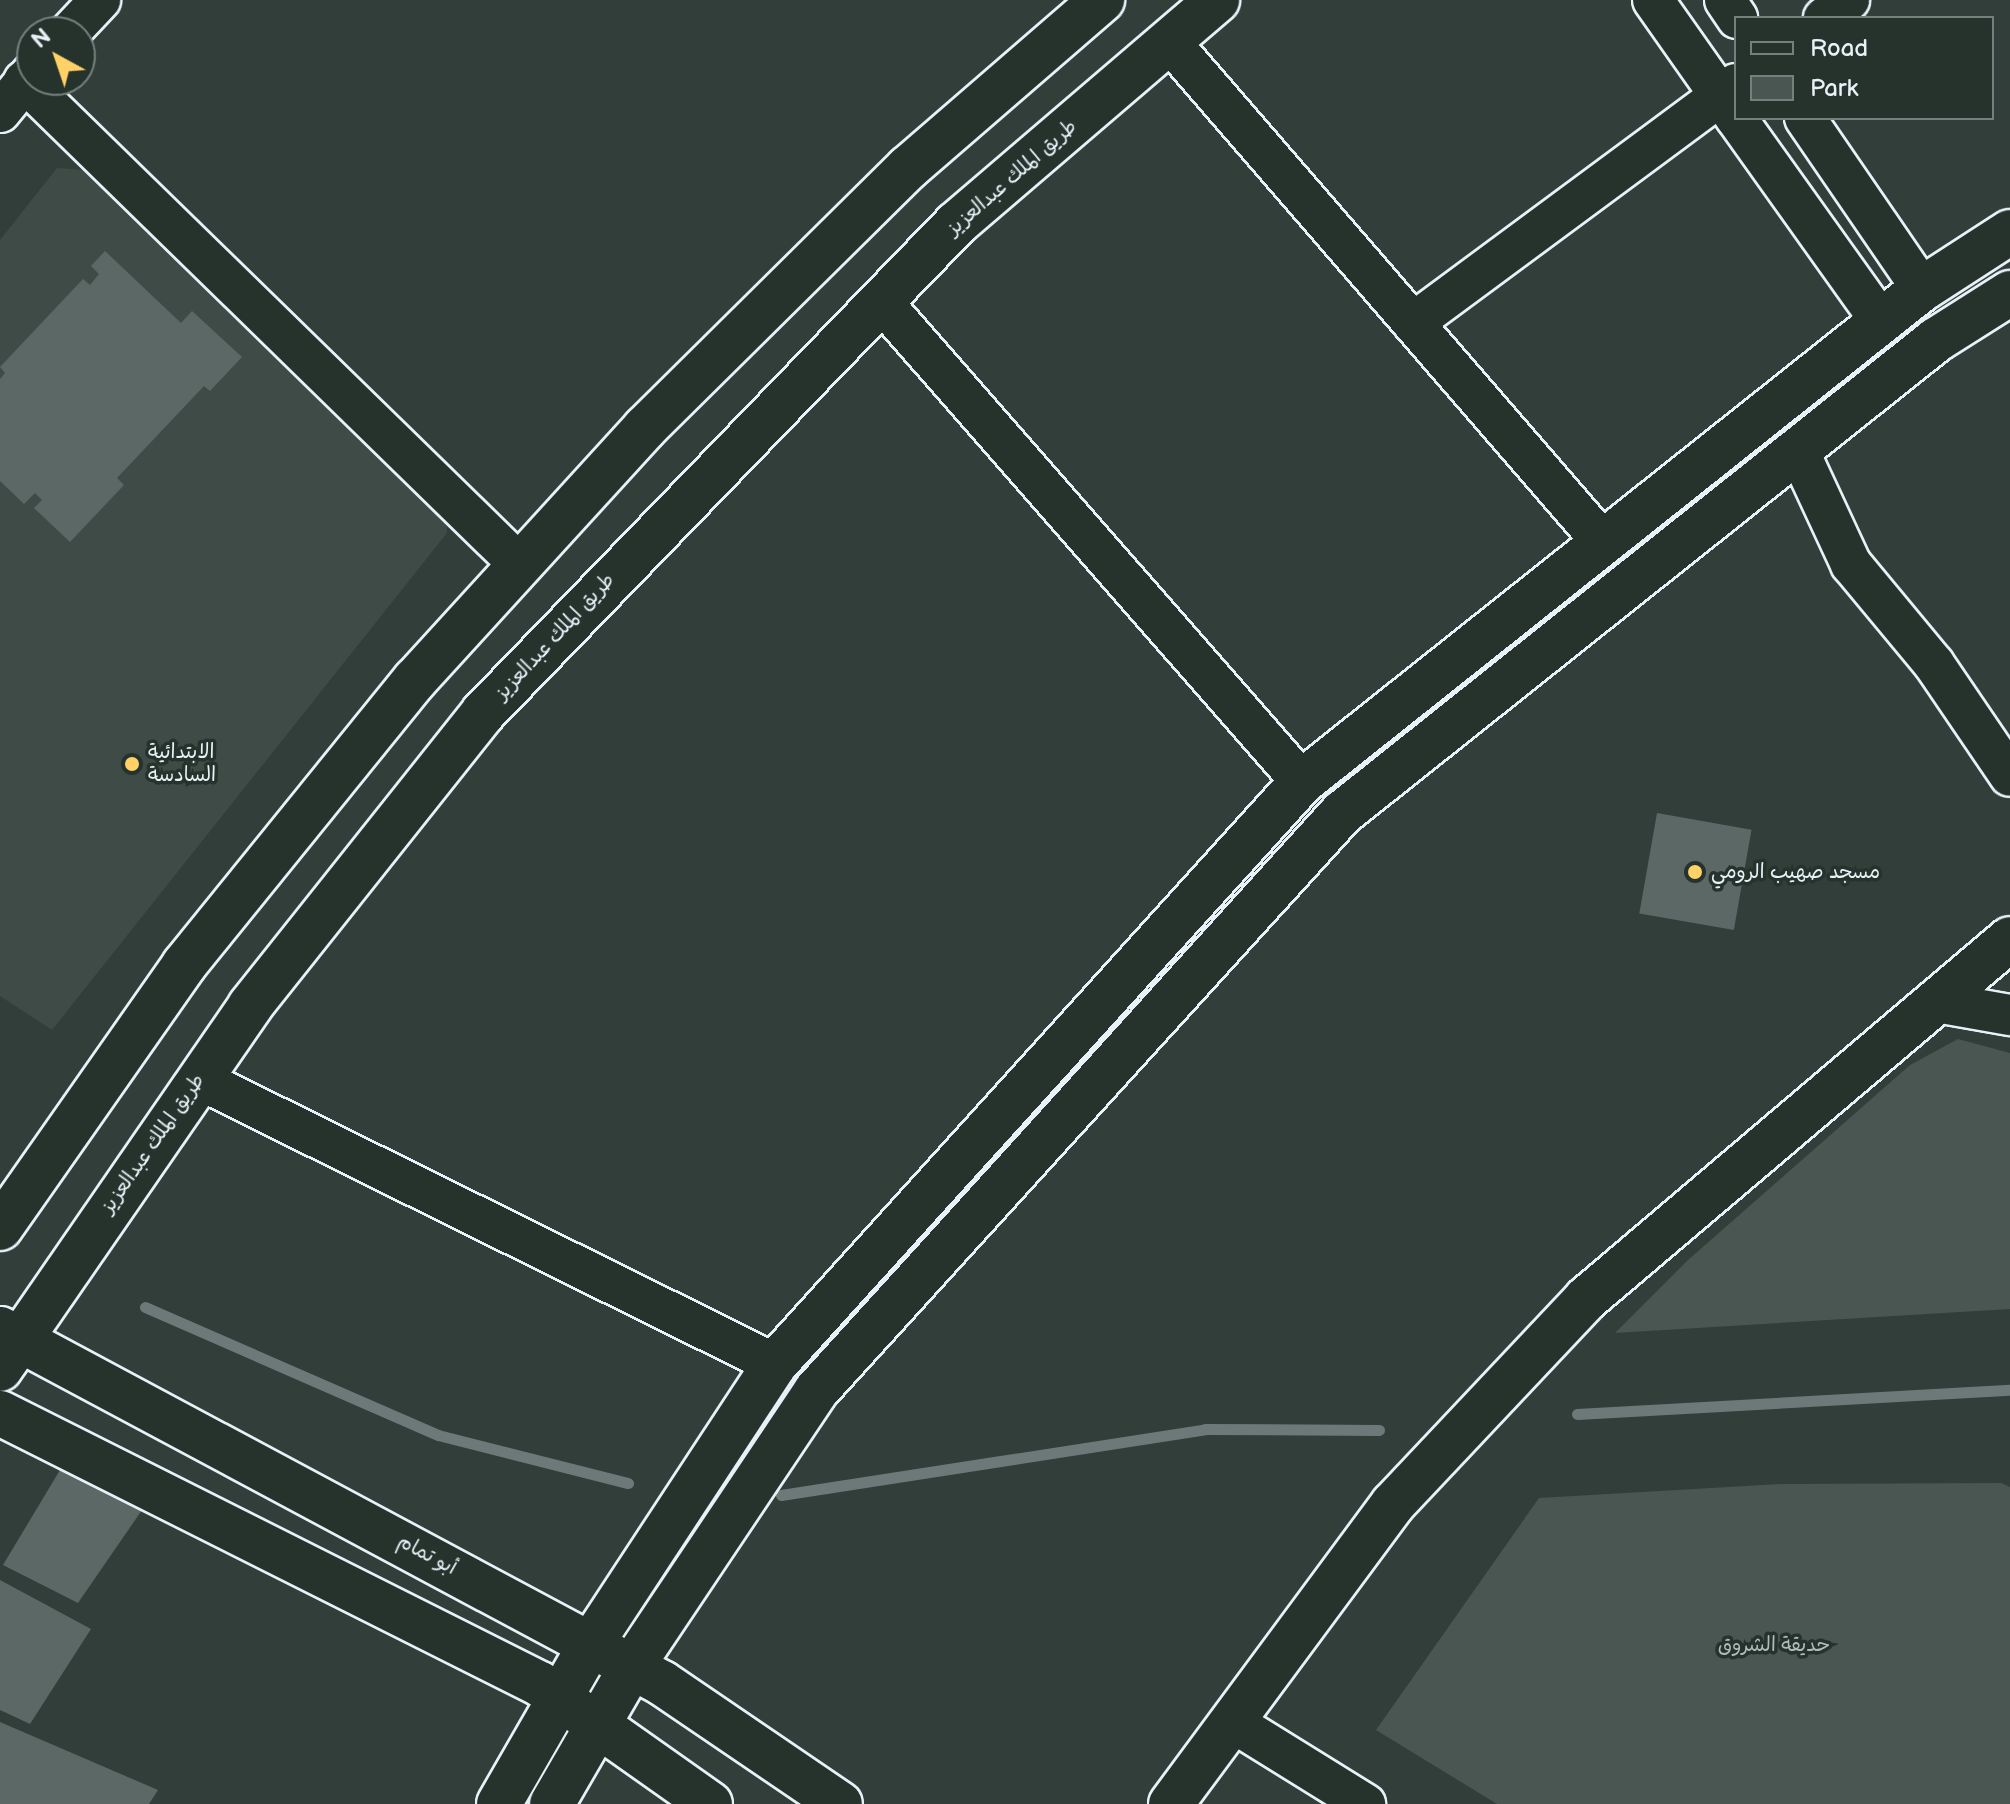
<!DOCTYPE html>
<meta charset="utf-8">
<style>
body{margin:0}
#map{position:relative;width:2010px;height:1804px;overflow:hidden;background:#323e39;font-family:"Balsamiq Sans","Playpen Sans Arabic",sans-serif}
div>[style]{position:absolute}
.built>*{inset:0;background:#3f4b46}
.green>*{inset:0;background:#495651}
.stream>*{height:11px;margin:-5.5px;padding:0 5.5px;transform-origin:5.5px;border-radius:5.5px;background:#6d7978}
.building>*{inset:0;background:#5c6865;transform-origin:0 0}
.roads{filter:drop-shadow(2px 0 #e8f1f8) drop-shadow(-2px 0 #e8f1f8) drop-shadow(0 2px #e8f1f8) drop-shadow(0 -2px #e8f1f8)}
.minor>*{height:40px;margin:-20px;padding:0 20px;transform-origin:20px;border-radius:20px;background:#26332d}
.tertiary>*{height:44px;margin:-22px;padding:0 22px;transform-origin:22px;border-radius:22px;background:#26332d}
.trunk>*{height:44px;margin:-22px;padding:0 22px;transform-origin:22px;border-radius:22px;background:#26332d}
.dots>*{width:22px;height:22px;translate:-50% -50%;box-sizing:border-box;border:4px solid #26332d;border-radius:50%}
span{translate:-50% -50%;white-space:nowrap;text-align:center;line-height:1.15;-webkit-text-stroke:7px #26332d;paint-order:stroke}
.street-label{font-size:20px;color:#e8f1f8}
.poi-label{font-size:20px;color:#e8f1f8}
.left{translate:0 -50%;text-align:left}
.park-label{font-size:20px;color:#b0bbbe}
.legend{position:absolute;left:1734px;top:16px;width:260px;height:104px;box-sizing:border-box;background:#26332d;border:2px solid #747f7e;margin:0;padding:10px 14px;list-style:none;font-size:24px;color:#e8f1f8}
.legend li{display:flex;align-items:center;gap:16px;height:40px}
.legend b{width:40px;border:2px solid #747f7e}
.north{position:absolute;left:16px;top:16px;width:80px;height:80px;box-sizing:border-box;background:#26332d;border:2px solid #747f7e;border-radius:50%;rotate:320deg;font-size:22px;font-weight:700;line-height:32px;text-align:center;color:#e8f1f8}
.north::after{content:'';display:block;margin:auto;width:28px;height:36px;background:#ffd166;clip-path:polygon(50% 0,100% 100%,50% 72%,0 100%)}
</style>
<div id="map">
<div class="built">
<div style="clip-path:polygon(57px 168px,85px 170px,446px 513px,447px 533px,52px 1030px,0 996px,0 240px)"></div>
</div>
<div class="green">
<div style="clip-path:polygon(1958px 1039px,2010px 1053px,2010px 1309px,1615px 1333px,1688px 1260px,1910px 1065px)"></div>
<div style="clip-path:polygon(2001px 1483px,2010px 1487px,2010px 1804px,1497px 1804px,1376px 1730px,1539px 1498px,1782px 1484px)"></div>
</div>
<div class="stream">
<div style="left:145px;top:1307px;width:320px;rotate:23.6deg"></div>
<div style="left:438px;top:1435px;width:196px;rotate:14.2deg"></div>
<div style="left:1577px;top:1414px;width:434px;rotate:-3.2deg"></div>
<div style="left:781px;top:1495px;width:429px;rotate:-8.8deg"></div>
<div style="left:1205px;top:1429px;width:174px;rotate:0.3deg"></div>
</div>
<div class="building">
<div style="clip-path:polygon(105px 251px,181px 323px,192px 311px,242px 357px,210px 391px,204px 386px,117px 478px,124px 485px,70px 542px,34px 508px,42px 500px,35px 493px,24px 504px,0 481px,0 379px,5px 373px,0 367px,83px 279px,90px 285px,99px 274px,91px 266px)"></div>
<div style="left:1657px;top:813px;width:96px;height:102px;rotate:10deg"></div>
<div style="clip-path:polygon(63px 1465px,142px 1510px,78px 1603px,3px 1565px)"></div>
<div style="clip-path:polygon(0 1580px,91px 1629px,30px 1724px,0 1710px)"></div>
<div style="clip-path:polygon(0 1722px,158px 1790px,149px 1804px,0 1804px)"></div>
</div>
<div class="roads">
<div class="minor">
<div style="left:1653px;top:0;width:144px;rotate:54.9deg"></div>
<div style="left:1725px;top:0;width:22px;rotate:56deg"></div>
<div style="left:1824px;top:18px;width:31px;rotate:-36deg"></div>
<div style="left:70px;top:32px;width:44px;rotate:-46.8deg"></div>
<div style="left:1169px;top:41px;width:660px;rotate:49.12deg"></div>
<div style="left:24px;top:81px;width:693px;rotate:44.3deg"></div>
<div style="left:0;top:112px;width:50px;rotate:-50.6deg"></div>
<div style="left:1736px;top:118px;width:249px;rotate:54.5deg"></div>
<div style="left:1805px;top:118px;width:207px;rotate:55.6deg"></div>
<div style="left:880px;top:300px;width:641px;rotate:48.8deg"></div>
<div style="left:1413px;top:323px;width:402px;rotate:-36.5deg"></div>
<div style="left:1798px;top:450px;width:126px;rotate:65.1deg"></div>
<div style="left:1851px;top:564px;width:130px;rotate:50.3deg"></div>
<div style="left:1934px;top:664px;width:135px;rotate:55.8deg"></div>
<div style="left:1936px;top:1002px;width:75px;rotate:10deg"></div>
<div style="left:199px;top:1079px;width:643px;rotate:26.33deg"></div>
<div style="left:1231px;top:1721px;width:158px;rotate:31.8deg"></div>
</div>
<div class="tertiary">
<div style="left:0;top:1329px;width:751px;rotate:28.14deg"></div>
<div style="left:662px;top:1683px;width:215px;rotate:34.2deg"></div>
<div style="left:0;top:1413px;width:604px;rotate:26.65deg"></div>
<div style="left:540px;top:1684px;width:208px;rotate:35.2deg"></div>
<div style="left:499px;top:1804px;width:185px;rotate:-60.1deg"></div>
<div style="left:591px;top:1644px;width:335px;rotate:-56.7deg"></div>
<div style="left:775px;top:1364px;width:785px;rotate:-47.84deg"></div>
<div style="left:1302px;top:782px;width:792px;rotate:-38.49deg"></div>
<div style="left:1922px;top:289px;width:105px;rotate:-32.9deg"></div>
<div style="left:552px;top:1804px;width:160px;rotate:-59.9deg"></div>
<div style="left:632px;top:1666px;width:331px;rotate:-56.2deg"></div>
<div style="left:816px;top:1391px;width:782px;rotate:-47.7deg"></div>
<div style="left:1342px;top:813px;width:759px;rotate:-38.53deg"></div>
<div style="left:1936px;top:340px;width:88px;rotate:-32.4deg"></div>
<div style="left:1171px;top:1804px;width:373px;rotate:-53.5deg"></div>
<div style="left:1393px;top:1504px;width:282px;rotate:-46.7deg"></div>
<div style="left:1586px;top:1299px;width:556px;rotate:-40.33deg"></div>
</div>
<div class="trunk">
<div style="left:0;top:1228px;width:321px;rotate:-55deg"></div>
<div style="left:184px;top:965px;width:367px;rotate:-51deg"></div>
<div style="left:415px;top:680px;width:341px;rotate:-47.6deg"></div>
<div style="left:645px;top:428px;width:370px;rotate:-44.7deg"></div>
<div style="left:908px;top:168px;width:257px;rotate:-40.9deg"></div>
<div style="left:0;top:1369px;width:441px;rotate:-55.4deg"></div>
<div style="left:250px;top:1006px;width:374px;rotate:-51.5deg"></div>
<div style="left:483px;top:713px;width:680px;rotate:-45.95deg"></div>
<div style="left:956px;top:224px;width:344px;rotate:-40.6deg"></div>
</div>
</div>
<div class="dots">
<div style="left:132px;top:764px;background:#ffd166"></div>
<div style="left:1695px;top:872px;background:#ffd166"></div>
</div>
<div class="street-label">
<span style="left:1012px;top:178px;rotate:-41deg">طريق الملك عبدالعزيز</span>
<span style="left:555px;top:637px;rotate:-47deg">طريق الملك عبدالعزيز</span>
<span style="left:153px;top:1144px;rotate:-55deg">طريق الملك عبدالعزيز</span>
<span style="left:427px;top:1555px;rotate:28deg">أبو تمام</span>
</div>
<div class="poi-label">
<span class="left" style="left:148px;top:764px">الابتدائية<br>السادسة</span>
<span class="left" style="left:1711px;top:872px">مسجد صهيب الرومي</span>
</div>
<div class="park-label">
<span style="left:1774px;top:1645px">حديقة الشروق</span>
</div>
<ul class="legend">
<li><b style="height:10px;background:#26332d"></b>Road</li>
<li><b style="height:22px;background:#495651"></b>Park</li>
</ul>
<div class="north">N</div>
</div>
